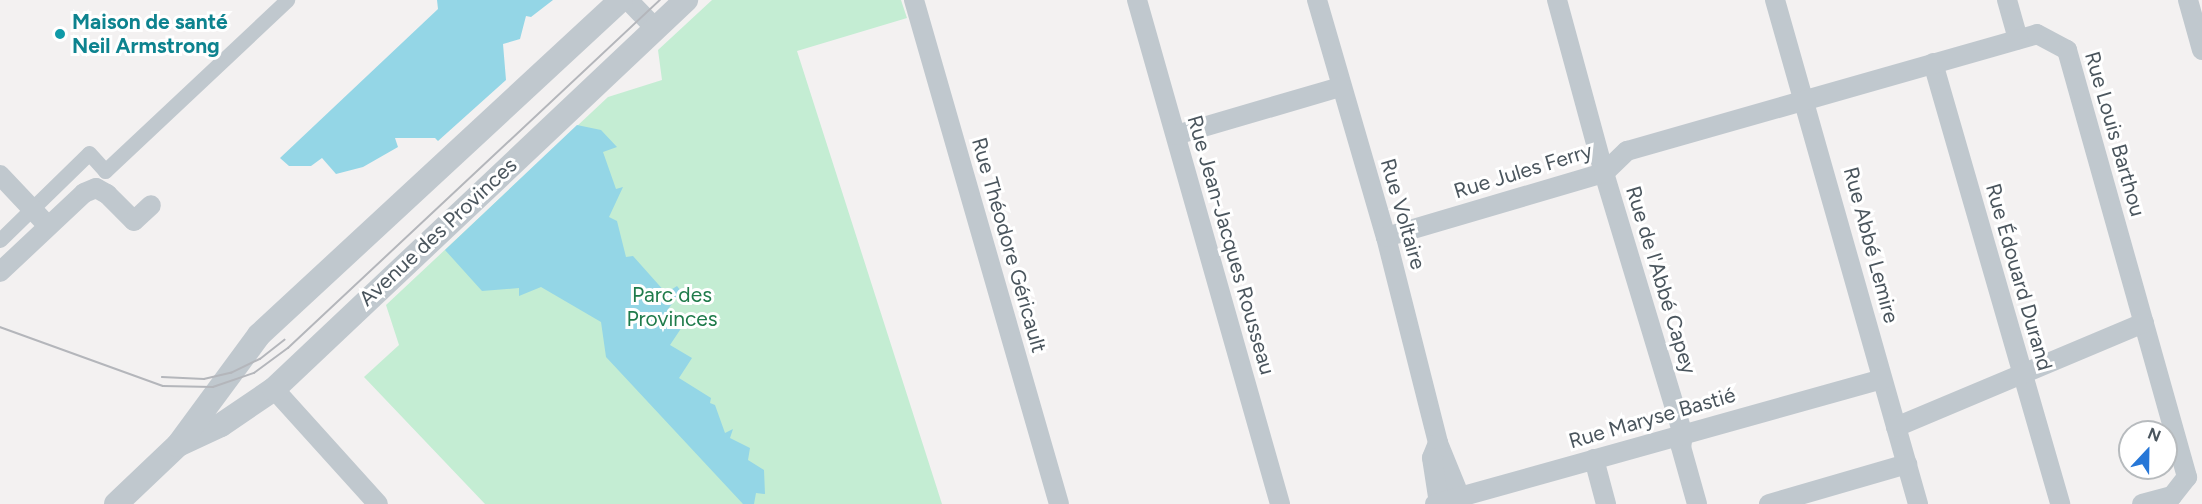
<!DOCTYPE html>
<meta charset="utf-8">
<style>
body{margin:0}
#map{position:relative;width:2202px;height:504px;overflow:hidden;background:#f3f1f1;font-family:Figtree,sans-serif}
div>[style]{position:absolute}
.green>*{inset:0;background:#c4edd3}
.water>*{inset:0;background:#94d6e6}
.pedestrian>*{height:15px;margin:-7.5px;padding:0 7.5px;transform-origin:7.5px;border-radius:7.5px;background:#c0c8ce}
.minor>*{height:20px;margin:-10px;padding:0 10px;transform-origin:10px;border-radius:10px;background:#c0c8ce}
.tertiary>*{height:24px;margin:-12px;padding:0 12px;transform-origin:12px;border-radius:12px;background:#c0c8ce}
.tram>*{height:1.5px;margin:-0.75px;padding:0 0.75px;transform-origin:0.75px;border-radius:0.75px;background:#b4b6bb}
.dots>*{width:16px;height:16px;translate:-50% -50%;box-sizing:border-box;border:3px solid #fff;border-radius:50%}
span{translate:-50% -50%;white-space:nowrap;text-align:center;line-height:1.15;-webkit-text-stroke:6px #fff;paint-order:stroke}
.culture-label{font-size:21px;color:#0d838f;font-weight:700}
.left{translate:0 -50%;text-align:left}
.street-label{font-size:21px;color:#4a555d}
.park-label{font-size:21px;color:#1f7b4b}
.north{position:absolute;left:2118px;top:420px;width:60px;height:60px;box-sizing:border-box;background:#fff;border:2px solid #b7bbbe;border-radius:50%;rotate:22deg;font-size:16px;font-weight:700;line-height:24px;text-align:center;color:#4a555d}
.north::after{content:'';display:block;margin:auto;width:21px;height:27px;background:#2777d7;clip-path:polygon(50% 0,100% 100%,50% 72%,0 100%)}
</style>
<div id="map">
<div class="green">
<div style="clip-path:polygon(712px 0,901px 0,907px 18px,797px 51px,942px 504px,485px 504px,364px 377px,399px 345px,386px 305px,608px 97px,662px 80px,658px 50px)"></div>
</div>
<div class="water">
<div style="clip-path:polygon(437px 0,553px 0,531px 17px,526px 16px,520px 39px,503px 44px,506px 80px,438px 141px,435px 138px,395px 138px,398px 147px,363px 167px,336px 174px,322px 158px,311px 166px,289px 166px,280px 158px,438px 9px)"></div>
<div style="clip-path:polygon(577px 125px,601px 130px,617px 147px,603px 152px,616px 189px,623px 187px,609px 217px,617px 221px,626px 257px,633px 256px,666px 293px,677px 286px,681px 291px,664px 315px,682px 327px,670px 345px,692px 358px,679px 378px,711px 398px,710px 403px,715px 405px,725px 433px,733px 429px,730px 438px,750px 448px,748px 460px,764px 470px,765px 494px,756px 493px,754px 504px,743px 504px,606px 357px,601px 322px,541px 287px,519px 296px,519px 288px,482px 291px,445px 250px)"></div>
</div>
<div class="pedestrian">
<div style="left:0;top:240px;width:124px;rotate:-44.3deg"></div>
<div style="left:89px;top:153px;width:24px;rotate:48deg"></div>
<div style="left:105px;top:171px;width:250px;rotate:-43.2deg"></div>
</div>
<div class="minor">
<div style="left:628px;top:0;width:40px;rotate:46deg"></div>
<div style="left:914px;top:0;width:524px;rotate:73.95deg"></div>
<div style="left:1137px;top:0;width:524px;rotate:74.16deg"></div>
<div style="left:1317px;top:0;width:247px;rotate:73.8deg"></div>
<div style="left:1386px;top:237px;width:212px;rotate:75.8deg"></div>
<div style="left:1438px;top:443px;width:58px;rotate:67.8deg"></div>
<div style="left:1557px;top:0;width:179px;rotate:74.8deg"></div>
<div style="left:1604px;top:173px;width:274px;rotate:73.2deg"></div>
<div style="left:1683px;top:435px;width:12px;rotate:99deg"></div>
<div style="left:1681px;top:447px;width:59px;rotate:74.3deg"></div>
<div style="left:1775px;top:0;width:524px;rotate:74.16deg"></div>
<div style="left:2007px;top:0;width:41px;rotate:74.2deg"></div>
<div style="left:2188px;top:0;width:52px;rotate:74.4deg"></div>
<div style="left:1933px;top:63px;width:459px;rotate:73.9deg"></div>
<div style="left:1176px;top:135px;width:171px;rotate:-16.3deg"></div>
<div style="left:0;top:175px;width:70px;rotate:46.7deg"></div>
<div style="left:1386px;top:237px;width:227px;rotate:-16.4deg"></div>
<div style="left:1604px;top:173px;width:32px;rotate:-44deg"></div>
<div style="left:1627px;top:151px;width:426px;rotate:-15.9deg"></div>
<div style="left:2037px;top:34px;width:34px;rotate:28deg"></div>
<div style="left:2067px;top:50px;width:444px;rotate:74.3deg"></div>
<div style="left:2187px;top:477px;width:24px;rotate:128deg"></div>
<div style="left:2172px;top:496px;width:31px;rotate:165deg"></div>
<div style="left:0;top:272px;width:115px;rotate:-43.2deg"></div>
<div style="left:84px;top:193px;width:13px;rotate:-23deg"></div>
<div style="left:96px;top:188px;width:13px;rotate:29deg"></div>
<div style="left:107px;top:194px;width:38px;rotate:45deg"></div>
<div style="left:134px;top:221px;width:23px;rotate:-43deg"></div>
<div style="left:274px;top:389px;width:155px;rotate:47.9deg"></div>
<div style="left:1896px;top:427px;width:269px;rotate:-22.8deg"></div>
<div style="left:1438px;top:443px;width:16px;rotate:112deg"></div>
<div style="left:1432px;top:458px;width:46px;rotate:81.2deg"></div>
<div style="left:1594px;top:459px;width:47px;rotate:75.1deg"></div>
<div style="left:1435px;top:504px;width:464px;rotate:-15.6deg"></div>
<div style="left:1769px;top:504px;width:144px;rotate:-16.2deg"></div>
</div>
<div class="tertiary">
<div style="left:180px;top:444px;width:45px;rotate:-24.9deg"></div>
<div style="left:221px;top:425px;width:64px;rotate:-34.2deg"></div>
<div style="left:274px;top:389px;width:567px;rotate:-43.36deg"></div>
<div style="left:116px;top:504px;width:86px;rotate:-43.6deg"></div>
<div style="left:178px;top:445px;width:137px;rotate:-53.6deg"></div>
<div style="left:259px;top:335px;width:493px;rotate:-42.8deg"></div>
</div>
<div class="tram">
<div style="left:0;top:327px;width:173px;rotate:19.9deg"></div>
<div style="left:163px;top:386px;width:50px;rotate:1.1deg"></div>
<div style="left:213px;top:387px;width:43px;rotate:-18.9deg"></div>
<div style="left:254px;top:373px;width:42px;rotate:-36.3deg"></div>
<div style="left:288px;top:348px;width:509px;rotate:-43.09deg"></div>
<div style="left:162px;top:377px;width:42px;rotate:2.7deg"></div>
<div style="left:204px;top:379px;width:28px;rotate:-13deg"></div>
<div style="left:231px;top:373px;width:32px;rotate:-26deg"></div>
<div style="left:260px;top:359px;width:31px;rotate:-38deg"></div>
</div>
<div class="dots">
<div style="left:60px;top:34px;background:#0f9aa8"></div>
</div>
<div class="culture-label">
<span class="left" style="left:72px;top:34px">Maison de santé<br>Neil Armstrong</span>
</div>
<div class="street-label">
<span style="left:2115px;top:134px;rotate:74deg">Rue Louis Barthou</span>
<span style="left:1523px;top:171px;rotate:-17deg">Rue Jules Ferry</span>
<span style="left:1403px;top:214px;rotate:74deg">Rue Voltaire</span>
<span style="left:438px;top:232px;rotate:-43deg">Avenue des Provinces</span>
<span style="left:1009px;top:245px;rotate:74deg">Rue Théodore Géricault</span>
<span style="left:1231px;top:245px;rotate:74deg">Rue Jean-Jacques Rousseau</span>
<span style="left:1871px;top:245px;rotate:75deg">Rue Abbé Lemire</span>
<span style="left:2019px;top:277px;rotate:74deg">Rue Édouard Durand</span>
<span style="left:1661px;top:280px;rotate:73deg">Rue de l'Abbé Capey</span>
<span style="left:1652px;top:418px;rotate:-16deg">Rue Maryse Bastié</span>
</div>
<div class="park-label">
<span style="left:672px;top:307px">Parc des<br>Provinces</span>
</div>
<div class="north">N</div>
</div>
